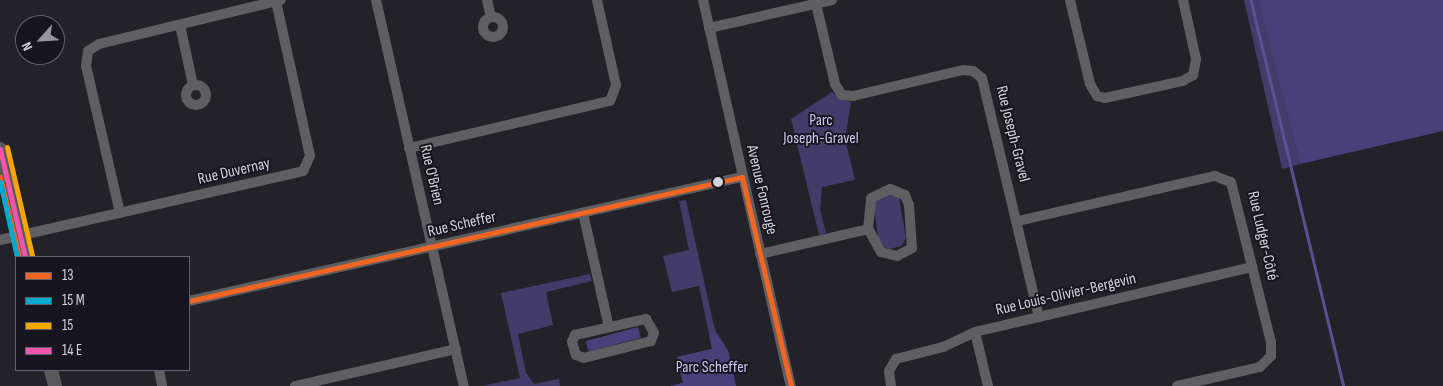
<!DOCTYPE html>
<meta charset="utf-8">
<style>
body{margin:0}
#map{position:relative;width:1443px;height:386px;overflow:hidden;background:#222228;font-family:"Sofia Sans Condensed",sans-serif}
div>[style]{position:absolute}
.green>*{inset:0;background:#433c6b}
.forest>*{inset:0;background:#493f7b;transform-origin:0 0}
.stream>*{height:2.5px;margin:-1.25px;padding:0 1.25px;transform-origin:1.25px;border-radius:1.25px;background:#5a5092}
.street>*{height:10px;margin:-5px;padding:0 5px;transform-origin:5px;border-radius:5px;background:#5f5f62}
.street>.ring{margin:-5px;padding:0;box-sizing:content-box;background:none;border:10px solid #5f5f62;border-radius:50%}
.secondary>*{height:14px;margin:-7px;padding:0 7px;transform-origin:7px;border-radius:7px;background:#59595c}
.bus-1>*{height:5px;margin:-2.5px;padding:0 2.5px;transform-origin:2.5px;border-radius:2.5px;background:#f26522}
.bus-2>*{height:5px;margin:-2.5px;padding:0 2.5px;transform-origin:2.5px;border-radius:2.5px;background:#00a9ce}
.bus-3>*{height:5px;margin:-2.5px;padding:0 2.5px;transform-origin:2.5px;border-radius:2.5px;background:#f7a600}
.bus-4>*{height:5px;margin:-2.5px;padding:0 2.5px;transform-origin:2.5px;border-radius:2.5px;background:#f653ac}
.dots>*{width:14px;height:14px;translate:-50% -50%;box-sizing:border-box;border:2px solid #171620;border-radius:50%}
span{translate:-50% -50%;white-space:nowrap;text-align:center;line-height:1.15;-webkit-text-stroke:4px #171620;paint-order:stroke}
.park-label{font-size:16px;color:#cecaf3}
.street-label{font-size:16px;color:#d3d3da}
.legend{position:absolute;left:15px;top:256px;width:175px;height:115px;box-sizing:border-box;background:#171620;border:1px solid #62626a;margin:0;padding:6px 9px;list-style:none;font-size:15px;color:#d3d3da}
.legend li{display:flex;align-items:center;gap:10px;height:25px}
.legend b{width:25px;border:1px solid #62626a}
.north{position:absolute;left:15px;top:15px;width:50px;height:50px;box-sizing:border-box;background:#171620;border:1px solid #62626a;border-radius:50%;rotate:244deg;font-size:14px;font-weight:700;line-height:20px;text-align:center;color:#d3d3da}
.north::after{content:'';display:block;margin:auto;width:18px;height:22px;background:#95959c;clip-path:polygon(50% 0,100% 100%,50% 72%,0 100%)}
</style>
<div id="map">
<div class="green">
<div style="clip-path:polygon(1244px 0,1443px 0,1443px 8px,1271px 46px,1300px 164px,1282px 169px)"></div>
<div style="clip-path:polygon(832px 92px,841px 99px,851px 102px,845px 139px,855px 180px,822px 187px,820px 209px,826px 233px,819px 235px,791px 119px)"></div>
<div style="clip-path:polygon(890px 194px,899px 198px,906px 238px,901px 246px,890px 249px,884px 247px,878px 237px,874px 207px,875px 201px)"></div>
<div style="clip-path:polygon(686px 200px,714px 326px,719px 341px,722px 341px,728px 351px,736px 386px,670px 386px,683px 383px,677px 357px,712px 349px,699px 286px,672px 292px,663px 256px,689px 250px,679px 201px)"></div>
<div style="clip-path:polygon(590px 274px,592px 281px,546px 292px,553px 325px,518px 334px,526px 373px,534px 384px,559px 379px,560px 386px,482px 386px,520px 378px,501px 293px)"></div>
</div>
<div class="forest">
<div style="clip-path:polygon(1259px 0,1443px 0,1443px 131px,1300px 164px)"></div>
<div style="left:638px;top:327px;width:11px;height:54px;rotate:75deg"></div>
<div style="clip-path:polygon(717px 333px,728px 351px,736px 386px,670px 386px,683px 383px,677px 357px,712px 349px,709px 334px)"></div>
</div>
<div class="stream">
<div style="left:1251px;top:0;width:397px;rotate:76.5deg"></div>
</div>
<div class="street">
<div style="left:376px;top:0;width:396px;rotate:77.2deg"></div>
<div style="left:487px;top:0;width:17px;rotate:77deg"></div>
<div style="left:703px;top:0;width:396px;rotate:77.2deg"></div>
<div style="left:1070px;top:0;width:86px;rotate:76.6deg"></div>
<div style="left:1090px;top:84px;width:14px;rotate:60deg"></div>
<div style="left:1097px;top:96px;width:8px;rotate:14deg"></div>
<div style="left:1105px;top:98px;width:80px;rotate:-12.3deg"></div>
<div style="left:1183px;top:81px;width:12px;rotate:-31deg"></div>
<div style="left:1193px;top:75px;width:16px;rotate:-79deg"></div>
<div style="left:1196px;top:59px;width:60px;rotate:-102.4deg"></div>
<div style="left:816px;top:4px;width:82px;rotate:76.6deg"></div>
<div style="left:835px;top:84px;width:13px;rotate:58deg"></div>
<div style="left:842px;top:95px;width:11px;rotate:5deg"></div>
<div style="left:853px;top:96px;width:113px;rotate:-13.3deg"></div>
<div style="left:963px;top:70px;width:10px;rotate:6deg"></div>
<div style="left:973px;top:71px;width:11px;rotate:38deg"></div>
<div style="left:982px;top:78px;width:246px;rotate:76.6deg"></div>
<div class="ring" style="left:483px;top:17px;width:10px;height:10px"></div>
<div style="left:180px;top:25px;width:61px;rotate:77.8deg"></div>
<div style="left:709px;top:28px;width:126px;rotate:-12.8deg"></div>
<div class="ring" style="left:186px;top:85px;width:10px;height:10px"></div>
<div style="left:409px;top:148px;width:206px;rotate:-13.2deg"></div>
<div style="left:610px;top:101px;width:17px;rotate:-69deg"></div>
<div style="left:616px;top:85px;width:87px;rotate:-102.6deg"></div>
<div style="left:890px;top:189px;width:16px;rotate:22deg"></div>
<div style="left:905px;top:195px;width:11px;rotate:68deg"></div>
<div style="left:909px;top:205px;width:43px;rotate:86deg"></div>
<div style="left:912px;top:248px;width:17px;rotate:152deg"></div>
<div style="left:897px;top:256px;width:16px;rotate:-166deg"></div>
<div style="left:881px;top:252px;width:26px;rotate:-119deg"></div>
<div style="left:868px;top:229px;width:31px;rotate:-84deg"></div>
<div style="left:871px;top:198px;width:21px;rotate:-25deg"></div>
<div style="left:120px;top:213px;width:151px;rotate:-103deg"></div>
<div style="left:86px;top:66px;width:15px;rotate:-82deg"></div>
<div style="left:88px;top:51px;width:13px;rotate:-32deg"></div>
<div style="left:99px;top:44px;width:187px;rotate:-13.6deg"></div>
<div style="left:583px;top:213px;width:117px;rotate:77.2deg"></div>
<div style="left:1018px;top:221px;width:202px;rotate:-12.9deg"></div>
<div style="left:1215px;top:176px;width:17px;rotate:21deg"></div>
<div style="left:1231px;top:182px;width:165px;rotate:76deg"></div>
<div style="left:1271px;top:342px;width:14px;rotate:90deg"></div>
<div style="left:1271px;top:356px;width:16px;rotate:135deg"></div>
<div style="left:1260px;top:367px;width:85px;rotate:167.1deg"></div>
<div style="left:0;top:240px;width:311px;rotate:-12.8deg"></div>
<div style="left:303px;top:171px;width:17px;rotate:-65deg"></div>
<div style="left:310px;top:156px;width:158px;rotate:-102.4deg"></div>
<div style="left:760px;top:254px;width:111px;rotate:-13deg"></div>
<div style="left:189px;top:301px;width:567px;rotate:-12.64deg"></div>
<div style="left:646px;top:319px;width:16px;rotate:60deg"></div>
<div style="left:654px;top:333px;width:9px;rotate:111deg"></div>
<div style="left:651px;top:341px;width:69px;rotate:165.8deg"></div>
<div style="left:584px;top:358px;width:9px;rotate:-159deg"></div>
<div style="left:576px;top:355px;width:14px;rotate:-107deg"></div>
<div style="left:572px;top:342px;width:8px;rotate:-67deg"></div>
<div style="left:575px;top:335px;width:73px;rotate:-12.7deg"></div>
<div style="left:975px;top:332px;width:56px;rotate:76.5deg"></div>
<div style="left:159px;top:370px;width:16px;rotate:79deg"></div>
<div style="left:295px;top:386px;width:165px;rotate:-12.9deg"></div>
<div style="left:891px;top:386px;width:15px;rotate:-98deg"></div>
<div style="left:889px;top:371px;width:14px;rotate:-60deg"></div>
<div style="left:896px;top:359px;width:49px;rotate:-14.3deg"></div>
<div style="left:943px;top:347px;width:35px;rotate:-25deg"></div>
<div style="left:975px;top:332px;width:285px;rotate:-13.2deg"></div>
</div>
<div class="secondary">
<div style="left:0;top:149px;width:111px;rotate:77deg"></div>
<div style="left:51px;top:370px;width:16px;rotate:76deg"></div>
</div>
<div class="bus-1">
<div style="left:0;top:177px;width:82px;rotate:76.6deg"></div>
<div style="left:189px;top:301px;width:567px;rotate:-12.64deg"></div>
<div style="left:742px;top:177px;width:215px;rotate:76.8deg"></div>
</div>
<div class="bus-2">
<div style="left:0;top:182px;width:77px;rotate:77.2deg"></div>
</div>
<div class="bus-3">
<div style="left:7px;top:147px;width:111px;rotate:77deg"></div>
</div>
<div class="bus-4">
<div style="left:0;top:149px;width:111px;rotate:77deg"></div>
</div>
<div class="dots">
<div style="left:718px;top:182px;background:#d3d3da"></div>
</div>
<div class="park-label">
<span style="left:821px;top:130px">Parc<br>Joseph-Gravel</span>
<span style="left:712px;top:368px">Parc Scheffer</span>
</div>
<div class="street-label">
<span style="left:1012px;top:134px;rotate:76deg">Rue Joseph-Gravel</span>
<span style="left:234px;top:172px;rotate:-13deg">Rue Duvernay</span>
<span style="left:431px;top:175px;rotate:77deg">Rue O'Brien</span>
<span style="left:761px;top:190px;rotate:77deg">Avenue Fonrouge</span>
<span style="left:462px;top:225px;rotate:-13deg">Rue Scheffer</span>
<span style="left:1262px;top:236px;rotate:77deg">Rue Ludger-Côté</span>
<span style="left:1066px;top:295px;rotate:-13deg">Rue Louis-Olivier-Bergevin</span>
</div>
<ul class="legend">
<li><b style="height:6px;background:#f26522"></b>13</li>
<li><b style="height:6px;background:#00a9ce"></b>15 M</li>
<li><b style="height:6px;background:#f7a600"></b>15</li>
<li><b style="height:6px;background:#f653ac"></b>14 E</li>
</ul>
<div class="north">N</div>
</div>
